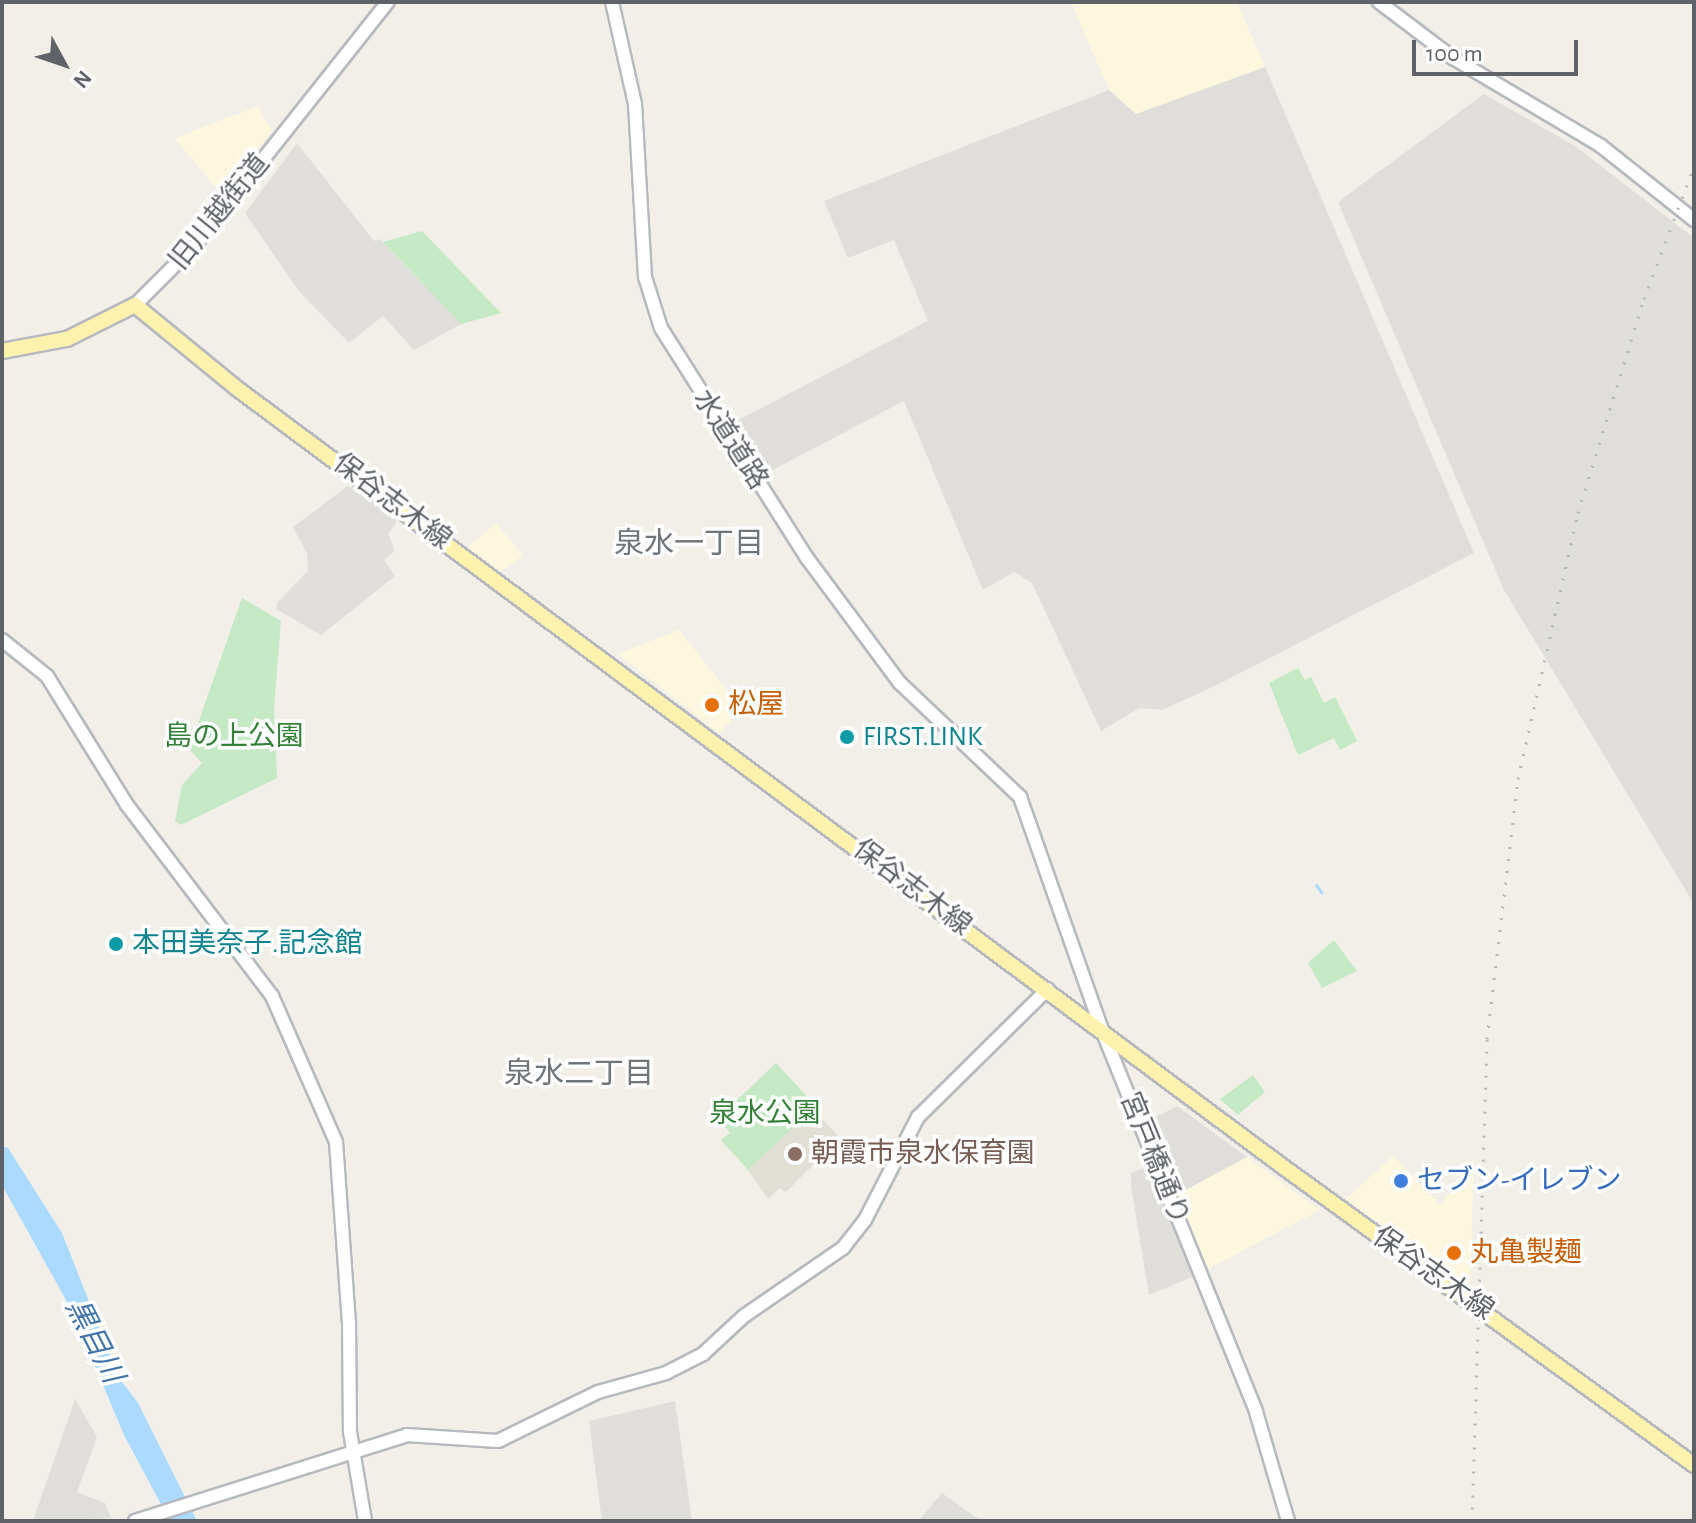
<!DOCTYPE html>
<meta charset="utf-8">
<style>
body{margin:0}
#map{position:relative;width:1696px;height:1523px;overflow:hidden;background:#f1efe8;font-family:"Alegreya Sans","Noto Sans JP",sans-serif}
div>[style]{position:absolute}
.commercial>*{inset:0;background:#fef7e0}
.industrial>*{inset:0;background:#e0deda}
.education>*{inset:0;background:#e1ded6}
.green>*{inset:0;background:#c5e8c5}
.water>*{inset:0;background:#aadaff}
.stream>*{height:3px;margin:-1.5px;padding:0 1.5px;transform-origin:1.5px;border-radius:1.5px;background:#aadaff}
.roads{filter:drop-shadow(2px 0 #b6babf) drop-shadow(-2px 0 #b6babf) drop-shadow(0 2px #b6babf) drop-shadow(0 -2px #b6babf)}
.secondary>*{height:12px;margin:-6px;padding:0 6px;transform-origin:6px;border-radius:6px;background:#fff}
.primary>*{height:14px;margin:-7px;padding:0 7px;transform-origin:7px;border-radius:7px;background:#fff2af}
.rail>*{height:3px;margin-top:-1.5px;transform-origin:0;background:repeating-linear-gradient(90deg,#b6b7b8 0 2px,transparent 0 12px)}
.dots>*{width:22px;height:22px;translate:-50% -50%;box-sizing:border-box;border:4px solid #fff;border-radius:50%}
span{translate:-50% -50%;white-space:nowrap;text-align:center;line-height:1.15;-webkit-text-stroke:7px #fff;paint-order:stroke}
.street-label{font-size:28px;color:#5f6368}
.food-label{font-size:28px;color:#c56008}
.left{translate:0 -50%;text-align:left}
.park-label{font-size:28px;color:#348238}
.culture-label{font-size:28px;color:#0d838f}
.education-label{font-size:28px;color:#785e54}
.shop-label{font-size:28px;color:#366cbe}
.neighbourhood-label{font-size:30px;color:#70757a}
.water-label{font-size:30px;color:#4174aa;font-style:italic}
.frame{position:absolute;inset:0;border:4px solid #5f6368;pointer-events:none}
.north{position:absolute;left:24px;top:24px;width:80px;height:80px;-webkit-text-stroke:6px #fff;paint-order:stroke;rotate:130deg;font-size:22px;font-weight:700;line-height:32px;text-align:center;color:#5f6368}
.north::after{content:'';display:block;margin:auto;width:28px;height:36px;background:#5f6368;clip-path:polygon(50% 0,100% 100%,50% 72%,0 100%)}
.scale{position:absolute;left:1412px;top:40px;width:166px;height:36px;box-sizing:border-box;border:4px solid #5f6368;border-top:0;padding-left:10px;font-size:24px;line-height:28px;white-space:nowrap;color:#5f6368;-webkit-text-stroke:6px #fff;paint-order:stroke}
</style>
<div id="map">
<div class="commercial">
<div style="clip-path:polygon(1071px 2px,1237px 2px,1265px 67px,1136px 115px,1109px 90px)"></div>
<div style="clip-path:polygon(258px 106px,272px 131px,221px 194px,175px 138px)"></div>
<div style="clip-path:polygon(496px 523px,523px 555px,499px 573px,467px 548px)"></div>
<div style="clip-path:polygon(679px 630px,741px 708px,720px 734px,618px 654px)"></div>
<div style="clip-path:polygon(1393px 1156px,1441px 1205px,1474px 1159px,1470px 1288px,1345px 1200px)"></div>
<div style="clip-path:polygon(1247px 1157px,1320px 1210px,1208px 1269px,1178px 1194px)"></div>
</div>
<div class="industrial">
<div style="clip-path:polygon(1265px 67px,1474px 553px,1219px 684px,1162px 710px,1139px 708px,1101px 731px,1032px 583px,1014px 572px,983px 590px,904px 401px,765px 474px,733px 423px,928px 321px,894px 240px,848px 258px,824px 201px,1109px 90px,1136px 114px)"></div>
<div style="clip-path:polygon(1484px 94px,1575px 146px,1694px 238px,1694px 904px,1504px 590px,1338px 202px)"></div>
<div style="clip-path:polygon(297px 143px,374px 241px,380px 239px,461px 324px,414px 350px,383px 316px,349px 343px,298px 290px,245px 213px)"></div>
<div style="clip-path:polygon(352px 483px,399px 518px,388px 534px,395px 551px,384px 560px,395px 576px,321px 635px,276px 609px,277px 603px,308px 571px,307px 554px,293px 527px)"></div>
<div style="clip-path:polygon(1177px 1106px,1247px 1157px,1178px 1194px,1150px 1120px)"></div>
<div style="clip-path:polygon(1149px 1166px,1194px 1276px,1149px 1295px,1131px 1186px,1131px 1173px)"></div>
<div style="clip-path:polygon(75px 1399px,97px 1437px,77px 1492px,105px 1503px,111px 1518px,33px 1521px)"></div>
<div style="clip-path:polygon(675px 1401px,692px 1521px,602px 1521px,589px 1421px)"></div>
<div style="clip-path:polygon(942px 1493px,974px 1516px,984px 1521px,918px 1521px)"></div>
</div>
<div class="education">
<div style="clip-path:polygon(813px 1109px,840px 1138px,786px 1192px,780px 1188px,768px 1199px,748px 1170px)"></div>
</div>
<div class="green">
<div style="clip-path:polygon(422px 231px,501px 313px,461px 324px,383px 242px)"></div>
<div style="clip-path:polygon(242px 598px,281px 621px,274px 708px,277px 778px,181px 825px,175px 821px,182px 785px,202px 763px,189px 749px)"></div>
<div style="clip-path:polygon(1298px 668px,1305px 680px,1311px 677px,1324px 703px,1335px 697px,1357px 741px,1340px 750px,1334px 738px,1298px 755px,1269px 683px)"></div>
<div style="clip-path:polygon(1334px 940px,1357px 971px,1322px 988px,1308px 963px)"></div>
<div style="clip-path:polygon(776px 1063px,816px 1106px,748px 1170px,721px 1140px,730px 1133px,718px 1118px)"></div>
<div style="clip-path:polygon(1253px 1075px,1265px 1092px,1238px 1115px,1220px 1099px)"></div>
</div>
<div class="water">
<div style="clip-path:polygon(2px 1146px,8px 1148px,62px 1233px,119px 1378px,138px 1403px,197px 1521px,170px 1521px,124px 1435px,71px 1309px,2px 1185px)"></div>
</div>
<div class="stream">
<div style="left:1316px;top:885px;width:9px;rotate:54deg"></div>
</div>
<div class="roads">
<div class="secondary">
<div style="left:612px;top:2px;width:105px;rotate:77.3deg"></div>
<div style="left:635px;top:104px;width:173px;rotate:86.7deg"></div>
<div style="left:645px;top:277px;width:53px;rotate:72.6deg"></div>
<div style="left:661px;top:328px;width:272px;rotate:57.6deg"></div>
<div style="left:807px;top:558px;width:156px;rotate:53.4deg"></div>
<div style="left:900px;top:683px;width:166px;rotate:43.5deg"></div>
<div style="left:1020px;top:797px;width:247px;rotate:70.6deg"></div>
<div style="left:1102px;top:1030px;width:412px;rotate:68deg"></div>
<div style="left:1256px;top:1412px;width:114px;rotate:73.6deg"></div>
<div style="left:1379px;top:2px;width:93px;rotate:37.1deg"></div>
<div style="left:1453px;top:58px;width:172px;rotate:30.7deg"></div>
<div style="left:1601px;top:146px;width:119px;rotate:38.5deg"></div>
<div style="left:135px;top:305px;width:86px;rotate:-45deg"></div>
<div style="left:196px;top:244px;width:309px;rotate:-51.6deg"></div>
<div style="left:2px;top:640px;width:58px;rotate:38.7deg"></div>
<div style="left:47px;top:676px;width:152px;rotate:58.2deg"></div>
<div style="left:127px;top:805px;width:240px;rotate:52.8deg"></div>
<div style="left:272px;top:996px;width:159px;rotate:66.3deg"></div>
<div style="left:336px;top:1142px;width:180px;rotate:85.9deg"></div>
<div style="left:349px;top:1322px;width:110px;rotate:89.5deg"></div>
<div style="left:350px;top:1432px;width:90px;rotate:80.4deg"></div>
<div style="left:135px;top:1521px;width:285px;rotate:-17.5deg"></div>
<div style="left:407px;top:1435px;width:91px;rotate:3.8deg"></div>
<div style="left:498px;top:1441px;width:111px;rotate:-26.1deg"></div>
<div style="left:598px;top:1392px;width:71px;rotate:-15.6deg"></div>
<div style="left:666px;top:1373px;width:42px;rotate:-27.2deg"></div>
<div style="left:703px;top:1354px;width:56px;rotate:-42.8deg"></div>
<div style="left:744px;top:1316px;width:120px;rotate:-34.5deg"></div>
<div style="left:843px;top:1248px;width:36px;rotate:-52deg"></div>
<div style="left:865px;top:1220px;width:116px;rotate:-62.8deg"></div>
<div style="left:918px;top:1117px;width:182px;rotate:-44.6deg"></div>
</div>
<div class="primary">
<div style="left:2px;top:351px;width:66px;rotate:-10.5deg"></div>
<div style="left:67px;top:339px;width:76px;rotate:-26.6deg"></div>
<div style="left:135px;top:305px;width:134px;rotate:39.3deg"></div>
<div style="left:239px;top:390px;width:1300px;rotate:36.65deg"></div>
<div style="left:1282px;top:1166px;width:509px;rotate:35.97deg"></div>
</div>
</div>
<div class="rail">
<div style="left:1472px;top:1521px;width:482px;rotate:-88.2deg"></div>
<div style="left:1487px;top:1039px;width:262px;rotate:-83.2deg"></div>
<div style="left:1518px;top:779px;width:273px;rotate:-77.3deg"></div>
<div style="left:1578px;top:513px;width:224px;rotate:-72.9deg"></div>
<div style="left:1644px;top:299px;width:141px;rotate:-69.3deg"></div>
</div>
<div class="dots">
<div style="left:712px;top:705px;background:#e8710a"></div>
<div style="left:847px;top:737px;background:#0f9aa8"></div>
<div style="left:116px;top:944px;background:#0f9aa8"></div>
<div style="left:795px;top:1154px;background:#8d6e63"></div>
<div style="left:1401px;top:1181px;background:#3f7fe0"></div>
<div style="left:1454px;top:1253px;background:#e8710a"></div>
</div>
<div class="street-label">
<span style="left:220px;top:212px;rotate:-51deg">旧川越街道</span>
<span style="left:730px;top:440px;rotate:57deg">水道道路</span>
<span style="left:392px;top:502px;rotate:37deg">保谷志木線</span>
<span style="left:912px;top:888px;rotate:37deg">保谷志木線</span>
<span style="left:1154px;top:1159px;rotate:68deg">宮戸橋通り</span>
<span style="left:1433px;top:1274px;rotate:35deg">保谷志木線</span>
</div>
<div class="food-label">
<span class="left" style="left:728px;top:705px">松屋</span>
<span class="left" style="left:1470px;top:1253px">丸亀製麺</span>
</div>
<div class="park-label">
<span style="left:234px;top:737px">島の上公園</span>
<span style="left:765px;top:1114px">泉水公園</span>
</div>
<div class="culture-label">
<span class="left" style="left:863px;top:737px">FIRST.LINK</span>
<span class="left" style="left:132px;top:944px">本田美奈子.記念館</span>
</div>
<div class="education-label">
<span class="left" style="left:811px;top:1154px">朝霞市泉水保育園</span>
</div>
<div class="shop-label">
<span class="left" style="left:1417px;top:1181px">セブン-イレブン</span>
</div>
<div class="neighbourhood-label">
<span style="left:689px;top:544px">泉水一丁目</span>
<span style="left:579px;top:1074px">泉水二丁目</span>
</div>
<div class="water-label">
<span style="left:94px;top:1341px;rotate:63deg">黒目川</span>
</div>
<div class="frame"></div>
<div class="north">N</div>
<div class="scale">100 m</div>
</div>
